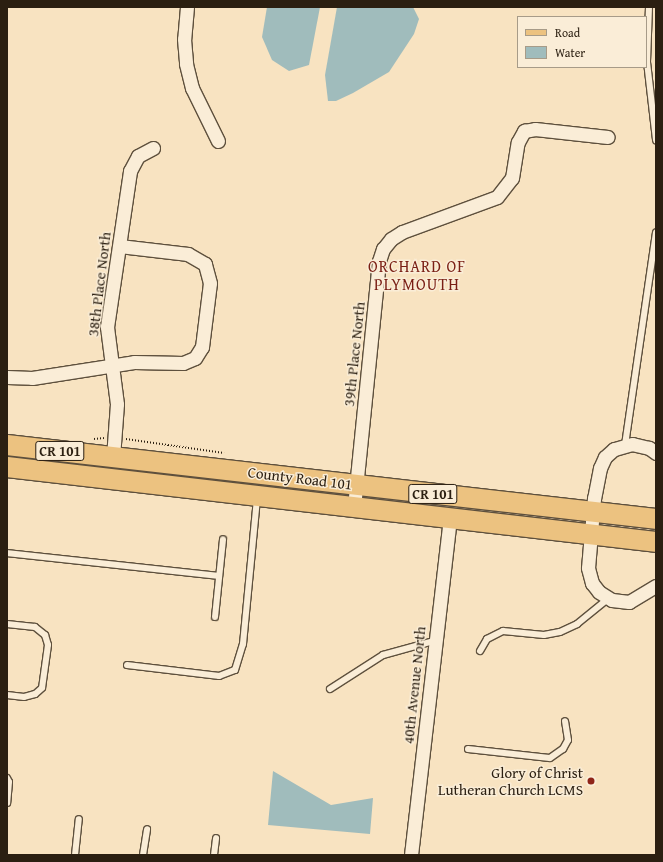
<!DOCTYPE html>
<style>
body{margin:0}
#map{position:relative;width:663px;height:862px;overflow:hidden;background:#f8e3c1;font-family:"Gentium Book Plus",serif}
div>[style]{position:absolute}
.water>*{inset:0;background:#a0bcbc}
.path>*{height:2px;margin-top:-1px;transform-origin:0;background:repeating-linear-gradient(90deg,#2b1f11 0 1px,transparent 0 3px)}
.roads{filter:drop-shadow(1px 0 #5e503d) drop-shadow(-1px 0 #5e503d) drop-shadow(0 1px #5e503d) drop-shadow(0 -1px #5e503d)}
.service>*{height:6px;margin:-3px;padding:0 3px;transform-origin:3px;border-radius:3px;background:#faedd7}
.minor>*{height:13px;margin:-6.5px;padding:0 6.5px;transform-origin:6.5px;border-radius:6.5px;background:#faedd7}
.primary>*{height:20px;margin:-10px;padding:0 10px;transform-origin:10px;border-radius:10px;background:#ecc280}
.dots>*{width:11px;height:11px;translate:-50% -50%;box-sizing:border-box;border:2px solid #faedd7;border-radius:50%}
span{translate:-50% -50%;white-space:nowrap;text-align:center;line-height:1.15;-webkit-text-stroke:3px #faedd7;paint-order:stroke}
.shield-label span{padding:1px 3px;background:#faedd7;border:1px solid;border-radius:3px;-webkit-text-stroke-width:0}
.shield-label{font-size:14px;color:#2b1f11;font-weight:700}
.street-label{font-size:15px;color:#2b1f11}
.poi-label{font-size:15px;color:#2b1f11}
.right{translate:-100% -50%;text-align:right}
.neighbourhood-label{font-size:16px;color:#7a1f14;letter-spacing:1px}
.frame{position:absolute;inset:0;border:8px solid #2b1f11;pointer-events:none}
.legend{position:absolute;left:517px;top:16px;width:130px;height:52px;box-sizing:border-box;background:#faedd7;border:1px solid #a79b88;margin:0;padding:5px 7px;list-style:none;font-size:12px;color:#2b1f11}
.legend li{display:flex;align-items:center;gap:8px;height:20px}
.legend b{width:20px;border:1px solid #a79b88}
</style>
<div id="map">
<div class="water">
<div style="clip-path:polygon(267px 7px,320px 7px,309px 65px,289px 71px,272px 60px,262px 37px)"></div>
<div style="clip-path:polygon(337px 7px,413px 7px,419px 19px,414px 34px,389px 72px,353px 93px,336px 101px,328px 101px,325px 75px)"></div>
<div style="clip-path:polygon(273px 771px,331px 805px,373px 798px,370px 834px,268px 825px)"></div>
</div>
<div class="path">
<div style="left:94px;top:439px;width:10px;rotate:-6deg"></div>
<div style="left:126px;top:439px;width:99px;rotate:8.1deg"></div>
</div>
<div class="roads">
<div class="service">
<div style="left:649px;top:7px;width:55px;rotate:92.1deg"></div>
<div style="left:647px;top:62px;width:79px;rotate:83.4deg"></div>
<div style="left:625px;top:445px;width:215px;rotate:-81.7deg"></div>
<div style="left:7px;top:553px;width:213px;rotate:6.2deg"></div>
<div style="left:215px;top:617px;width:78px;rotate:-84.1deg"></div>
<div style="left:7px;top:624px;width:28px;rotate:6deg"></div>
<div style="left:35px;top:627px;width:13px;rotate:39deg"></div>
<div style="left:45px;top:635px;width:10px;rotate:73deg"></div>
<div style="left:48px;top:645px;width:43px;rotate:97.9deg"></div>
<div style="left:42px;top:688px;width:9px;rotate:139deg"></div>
<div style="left:35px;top:694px;width:11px;rotate:165deg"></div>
<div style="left:24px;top:697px;width:17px;rotate:-173deg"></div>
<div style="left:480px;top:651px;width:14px;rotate:-60deg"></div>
<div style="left:487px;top:639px;width:18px;rotate:-27deg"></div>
<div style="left:503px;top:631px;width:41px;rotate:5.6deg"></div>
<div style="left:544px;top:635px;width:16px;rotate:-11deg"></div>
<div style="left:560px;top:632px;width:19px;rotate:-25deg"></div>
<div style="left:577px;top:624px;width:41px;rotate:-39.1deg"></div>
<div style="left:127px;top:665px;width:93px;rotate:6.8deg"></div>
<div style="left:219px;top:676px;width:17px;rotate:-21deg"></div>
<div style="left:235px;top:670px;width:27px;rotate:-73deg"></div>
<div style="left:243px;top:644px;width:147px;rotate:-84.5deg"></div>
<div style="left:330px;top:689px;width:63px;rotate:-32.7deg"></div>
<div style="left:383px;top:655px;width:53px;rotate:-15.4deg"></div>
<div style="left:468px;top:749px;width:82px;rotate:6.3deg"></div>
<div style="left:550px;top:758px;width:16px;rotate:-35deg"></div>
<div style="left:563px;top:749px;width:10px;rotate:-61deg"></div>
<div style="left:568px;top:740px;width:19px;rotate:-99deg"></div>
<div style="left:7px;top:778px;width:4px;rotate:63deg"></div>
<div style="left:9px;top:782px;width:21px;rotate:95deg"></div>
<div style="left:75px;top:855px;width:36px;rotate:-84deg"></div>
<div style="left:143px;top:855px;width:26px;rotate:-81deg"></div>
<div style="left:214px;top:855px;width:17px;rotate:-83deg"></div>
</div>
<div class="minor">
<div style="left:187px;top:7px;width:32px;rotate:95deg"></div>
<div style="left:184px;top:39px;width:25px;rotate:85deg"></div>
<div style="left:186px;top:64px;width:25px;rotate:76deg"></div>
<div style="left:192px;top:88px;width:59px;rotate:63.9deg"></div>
<div style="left:7px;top:377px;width:25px;rotate:2deg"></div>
<div style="left:32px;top:378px;width:103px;rotate:-8.9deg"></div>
<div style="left:134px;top:362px;width:49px;rotate:1.2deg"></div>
<div style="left:183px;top:363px;width:13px;rotate:-23deg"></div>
<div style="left:195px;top:358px;width:13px;rotate:-58deg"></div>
<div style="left:202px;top:347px;width:64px;rotate:-82.9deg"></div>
<div style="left:210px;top:283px;width:20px;rotate:-105deg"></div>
<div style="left:205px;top:264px;width:20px;rotate:-150deg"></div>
<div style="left:188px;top:254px;width:69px;rotate:-173.4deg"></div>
<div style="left:656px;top:453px;width:9px;rotate:-144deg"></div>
<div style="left:649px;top:448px;width:17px;rotate:-167deg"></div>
<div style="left:632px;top:444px;width:19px;rotate:164deg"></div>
<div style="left:614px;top:449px;width:12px;rotate:138deg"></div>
<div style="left:605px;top:457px;width:12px;rotate:114deg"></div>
<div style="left:600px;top:468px;width:31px;rotate:101deg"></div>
<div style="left:594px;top:498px;width:70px;rotate:94.9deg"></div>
<div style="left:588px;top:568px;width:16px;rotate:75deg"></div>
<div style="left:592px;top:583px;width:11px;rotate:52deg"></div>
<div style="left:599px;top:592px;width:15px;rotate:32deg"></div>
<div style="left:612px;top:600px;width:17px;rotate:7deg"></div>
<div style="left:629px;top:602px;width:31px;rotate:-31deg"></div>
<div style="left:113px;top:457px;width:53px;rotate:-85.7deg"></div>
<div style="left:117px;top:404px;width:78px;rotate:-97.4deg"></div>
<div style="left:107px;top:327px;width:158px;rotate:-81.6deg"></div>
<div style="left:130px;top:171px;width:17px;rotate:-62deg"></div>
<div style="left:138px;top:156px;width:17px;rotate:-28deg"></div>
<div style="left:354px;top:507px;width:247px;rotate:-84.2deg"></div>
<div style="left:379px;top:261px;width:13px;rotate:-72deg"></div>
<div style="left:383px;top:249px;width:13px;rotate:-51deg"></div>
<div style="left:391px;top:239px;width:13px;rotate:-32deg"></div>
<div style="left:402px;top:232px;width:101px;rotate:-20.2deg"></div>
<div style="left:497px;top:197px;width:24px;rotate:-52deg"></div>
<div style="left:512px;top:178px;width:36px;rotate:-81deg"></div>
<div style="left:518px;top:142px;width:13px;rotate:-61deg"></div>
<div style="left:524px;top:131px;width:11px;rotate:-10deg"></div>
<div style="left:535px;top:129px;width:73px;rotate:6.3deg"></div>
<div style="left:411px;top:855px;width:339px;rotate:-83.4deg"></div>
</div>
<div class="primary">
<div style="left:7px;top:445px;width:653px;rotate:6.5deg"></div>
<div style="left:7px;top:467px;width:653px;rotate:6.59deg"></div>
</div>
</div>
<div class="dots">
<div style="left:591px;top:781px;background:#8f2418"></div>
</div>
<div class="shield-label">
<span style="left:60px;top:451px">CR 101</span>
<span style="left:433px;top:494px">CR 101</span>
</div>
<div class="street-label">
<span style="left:99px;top:284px;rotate:-83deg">38th Place North</span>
<span style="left:354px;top:354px;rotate:-84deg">39th Place North</span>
<span style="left:300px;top:478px;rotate:7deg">County Road 101</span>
<span style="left:414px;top:685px;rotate:-84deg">40th Avenue North</span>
</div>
<div class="poi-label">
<span class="right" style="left:583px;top:781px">Glory of Christ<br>Lutheran Church LCMS</span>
</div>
<div class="neighbourhood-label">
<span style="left:417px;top:275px">ORCHARD OF<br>PLYMOUTH</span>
</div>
<div class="frame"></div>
<ul class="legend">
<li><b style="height:5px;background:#ecc280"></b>Road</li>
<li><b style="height:11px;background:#a0bcbc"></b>Water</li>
</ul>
</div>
